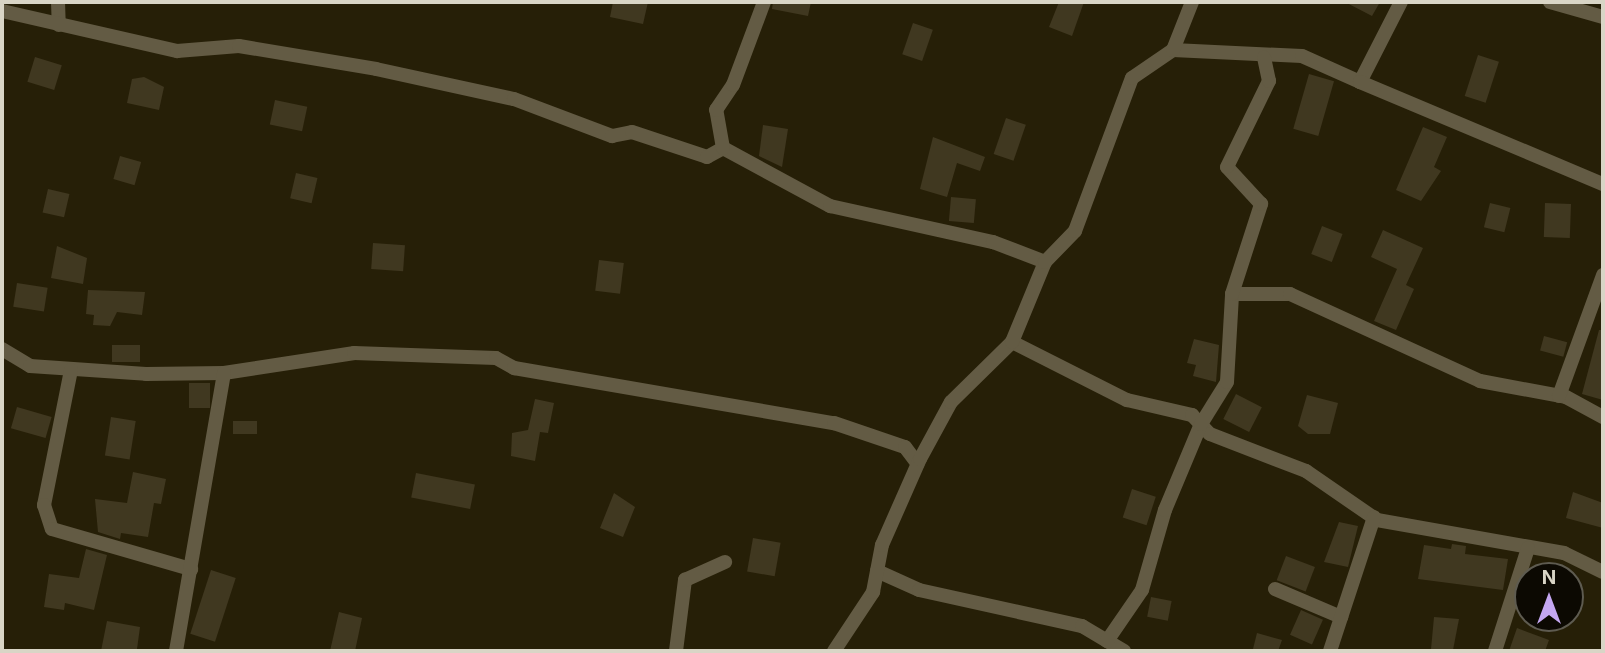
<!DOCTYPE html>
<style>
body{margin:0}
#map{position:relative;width:1605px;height:653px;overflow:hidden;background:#261f07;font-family:Inter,sans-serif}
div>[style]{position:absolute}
.building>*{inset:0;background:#403820;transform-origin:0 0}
.minor>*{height:14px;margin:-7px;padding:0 7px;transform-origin:7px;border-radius:7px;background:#635b44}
span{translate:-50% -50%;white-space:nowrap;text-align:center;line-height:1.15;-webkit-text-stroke:5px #0c0902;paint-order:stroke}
.frame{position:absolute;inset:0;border:4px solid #d9d5c6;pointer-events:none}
.north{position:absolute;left:1514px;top:562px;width:70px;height:70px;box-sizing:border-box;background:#0c0902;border:2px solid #5e5b50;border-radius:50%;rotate:0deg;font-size:19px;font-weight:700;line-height:28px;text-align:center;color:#d9d5c6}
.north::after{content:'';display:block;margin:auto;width:24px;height:32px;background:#c4a7f1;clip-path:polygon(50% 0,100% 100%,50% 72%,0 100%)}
</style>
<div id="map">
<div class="building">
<div style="clip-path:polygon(613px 2px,648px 2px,643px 24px,610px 17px)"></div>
<div style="clip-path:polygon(773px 2px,811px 2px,808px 16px,772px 9px)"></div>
<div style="clip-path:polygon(1059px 2px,1084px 2px,1072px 36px,1049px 27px)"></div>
<div style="clip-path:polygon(1345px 2px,1380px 2px,1372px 16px)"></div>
<div style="left:913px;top:23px;width:21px;height:33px;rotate:19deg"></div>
<div style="left:1478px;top:55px;width:22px;height:43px;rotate:18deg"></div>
<div style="left:35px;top:57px;width:28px;height:26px;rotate:17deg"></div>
<div style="left:1309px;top:74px;width:26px;height:57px;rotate:16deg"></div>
<div style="clip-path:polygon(144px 77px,164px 87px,159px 110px,127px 103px,132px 79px)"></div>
<div style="left:275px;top:100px;width:33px;height:25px;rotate:12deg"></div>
<div style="left:1006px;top:118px;width:21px;height:38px;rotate:19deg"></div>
<div style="clip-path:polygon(763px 125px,788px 129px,782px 167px,759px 156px)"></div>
<div style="clip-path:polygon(1423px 127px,1447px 137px,1434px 167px,1441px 171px,1421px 201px,1396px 190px)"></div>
<div style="clip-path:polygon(933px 137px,985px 157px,980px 171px,957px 163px,947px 197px,920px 189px)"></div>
<div style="left:120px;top:156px;width:22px;height:24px;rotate:16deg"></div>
<div style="left:296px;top:173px;width:22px;height:26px;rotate:13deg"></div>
<div style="left:48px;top:189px;width:22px;height:24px;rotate:13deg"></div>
<div style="left:951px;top:197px;width:25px;height:24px;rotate:5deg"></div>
<div style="left:1490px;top:203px;width:21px;height:25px;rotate:14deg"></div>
<div style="left:1545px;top:203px;width:26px;height:34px;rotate:2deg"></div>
<div style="left:1322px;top:226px;width:22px;height:30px;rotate:21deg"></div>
<div style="clip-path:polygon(1383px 230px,1423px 248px,1406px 285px,1414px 289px,1396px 330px,1374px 321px,1397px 269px,1371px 257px)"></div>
<div style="left:373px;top:243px;width:32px;height:26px;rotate:4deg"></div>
<div style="clip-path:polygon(57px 246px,87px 258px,83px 284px,51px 278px)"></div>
<div style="left:599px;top:260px;width:25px;height:31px;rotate:7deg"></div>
<div style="left:17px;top:283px;width:31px;height:24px;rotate:9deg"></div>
<div style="clip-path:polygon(88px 290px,145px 292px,142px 315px,117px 312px,110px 326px,93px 325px,94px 315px,86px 314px)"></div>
<div style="clip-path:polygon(1599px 330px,1603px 330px,1603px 400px,1582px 394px)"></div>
<div style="left:1544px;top:336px;width:24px;height:15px;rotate:15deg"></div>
<div style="clip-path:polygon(1194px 339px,1219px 345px,1216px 382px,1193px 376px,1196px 365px,1187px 363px)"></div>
<div style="left:112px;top:345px;width:28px;height:17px"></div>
<div style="left:189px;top:383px;width:21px;height:25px"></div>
<div style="left:1236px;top:394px;width:29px;height:28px;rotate:27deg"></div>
<div style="clip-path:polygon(1307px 395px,1338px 403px,1330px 434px,1308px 434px,1298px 426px)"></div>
<div style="clip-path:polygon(535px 399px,554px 403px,548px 433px,540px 432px,535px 461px,511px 456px,512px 433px,528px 430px)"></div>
<div style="left:17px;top:407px;width:36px;height:22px;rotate:16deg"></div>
<div style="left:111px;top:417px;width:25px;height:39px;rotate:9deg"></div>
<div style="left:233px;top:421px;width:24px;height:13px"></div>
<div style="clip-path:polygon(133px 472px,166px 479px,161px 504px,154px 503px,148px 537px,121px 533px,120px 539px,98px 532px,95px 499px,127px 503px)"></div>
<div style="left:416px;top:473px;width:60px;height:25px;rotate:11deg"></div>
<div style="left:1132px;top:489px;width:25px;height:30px;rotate:18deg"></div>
<div style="clip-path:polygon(1573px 492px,1603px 503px,1603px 528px,1566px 518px)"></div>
<div style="clip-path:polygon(614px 493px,635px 507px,623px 537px,600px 528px)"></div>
<div style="clip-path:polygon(1339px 522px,1358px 526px,1348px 567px,1324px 562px)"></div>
<div style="left:753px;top:538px;width:28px;height:34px;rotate:10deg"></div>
<div style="clip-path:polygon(1452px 544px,1466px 546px,1465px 554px,1508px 559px,1503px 590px,1418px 579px,1424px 545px,1451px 549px)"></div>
<div style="clip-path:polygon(86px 549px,107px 555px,94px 610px,65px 603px,64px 610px,44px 607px,49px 574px,79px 578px)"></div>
<div style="left:1286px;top:556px;width:31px;height:26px;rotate:21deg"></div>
<div style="left:211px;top:570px;width:26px;height:67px;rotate:18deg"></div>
<div style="left:1151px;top:597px;width:21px;height:20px;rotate:11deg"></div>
<div style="left:1301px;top:610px;width:24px;height:27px;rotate:24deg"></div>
<div style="clip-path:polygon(339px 612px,362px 618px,355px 651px,330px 651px)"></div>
<div style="clip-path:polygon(1434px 617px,1459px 619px,1453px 650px,1431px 649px)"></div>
<div style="clip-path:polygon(107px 621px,140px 627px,137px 649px,101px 651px)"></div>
<div style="clip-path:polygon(1517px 628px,1549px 640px,1545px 651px,1509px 651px)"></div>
<div style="clip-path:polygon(1257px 633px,1282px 640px,1278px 651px,1253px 649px)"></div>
</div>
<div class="minor">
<div style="left:58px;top:2px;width:23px;rotate:88deg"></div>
<div style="left:1550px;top:2px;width:55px;rotate:15.8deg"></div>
<div style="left:2px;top:11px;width:180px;rotate:12.9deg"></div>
<div style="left:177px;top:51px;width:62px;rotate:-4.6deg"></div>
<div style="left:239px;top:46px;width:139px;rotate:9.5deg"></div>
<div style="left:376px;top:69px;width:141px;rotate:12.3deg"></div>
<div style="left:514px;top:99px;width:105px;rotate:20.7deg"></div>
<div style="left:612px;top:136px;width:20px;rotate:-11deg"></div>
<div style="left:632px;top:132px;width:79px;rotate:18.4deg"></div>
<div style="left:707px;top:157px;width:18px;rotate:-29deg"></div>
<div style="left:723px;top:148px;width:122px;rotate:28.5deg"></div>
<div style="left:830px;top:206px;width:167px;rotate:12.5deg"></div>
<div style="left:993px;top:242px;width:56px;rotate:21deg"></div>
<div style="left:1173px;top:50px;width:129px;rotate:2.7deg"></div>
<div style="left:1302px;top:56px;width:64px;rotate:24.1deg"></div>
<div style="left:1360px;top:82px;width:90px;rotate:-62.9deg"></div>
<div style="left:1360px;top:82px;width:264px;rotate:22.8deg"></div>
<div style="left:723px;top:148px;width:39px;rotate:-100deg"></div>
<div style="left:716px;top:110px;width:30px;rotate:-56deg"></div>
<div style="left:733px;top:85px;width:89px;rotate:-69.5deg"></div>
<div style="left:1232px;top:294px;width:58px"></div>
<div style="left:1290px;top:294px;width:209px;rotate:24.6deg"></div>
<div style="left:1480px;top:381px;width:87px;rotate:10.5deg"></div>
<div style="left:1566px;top:397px;width:42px;rotate:28.4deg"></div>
<div style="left:1012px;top:342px;width:129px;rotate:26.8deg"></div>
<div style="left:1127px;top:400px;width:67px;rotate:13deg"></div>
<div style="left:1192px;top:415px;width:26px;rotate:47deg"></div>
<div style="left:1210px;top:434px;width:103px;rotate:21.1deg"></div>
<div style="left:1306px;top:471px;width:86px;rotate:34.6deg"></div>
<div style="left:1377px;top:520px;width:190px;rotate:10deg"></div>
<div style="left:1564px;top:553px;width:43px;rotate:26deg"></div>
<div style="left:2px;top:349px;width:33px;rotate:31deg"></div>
<div style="left:30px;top:366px;width:116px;rotate:3.9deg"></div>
<div style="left:146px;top:374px;width:78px;rotate:-0.7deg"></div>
<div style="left:224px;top:373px;width:132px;rotate:-8.7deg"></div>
<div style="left:354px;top:353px;width:142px;rotate:2deg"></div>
<div style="left:496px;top:358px;width:21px;rotate:29deg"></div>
<div style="left:514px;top:368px;width:325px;rotate:9.8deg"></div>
<div style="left:834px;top:423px;width:75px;rotate:18.7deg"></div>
<div style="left:905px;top:447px;width:21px;rotate:53deg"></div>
<div style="left:71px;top:370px;width:138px;rotate:101.3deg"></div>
<div style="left:44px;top:505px;width:25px;rotate:72deg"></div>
<div style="left:52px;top:529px;width:145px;rotate:16.1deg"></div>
<div style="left:1559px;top:396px;width:129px;rotate:-70deg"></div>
<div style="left:877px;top:571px;width:46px;rotate:24.3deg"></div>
<div style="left:919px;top:590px;width:167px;rotate:12.5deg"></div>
<div style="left:1082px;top:626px;width:49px;rotate:30.8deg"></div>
<div style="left:1275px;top:589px;width:72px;rotate:23deg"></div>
<div style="left:1107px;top:641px;width:62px;rotate:-55.5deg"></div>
<div style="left:1142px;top:590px;width:83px;rotate:-74deg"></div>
<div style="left:1165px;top:510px;width:93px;rotate:-67.3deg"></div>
<div style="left:1201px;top:424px;width:49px;rotate:-58.2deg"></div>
<div style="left:1227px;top:382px;width:88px;rotate:-86.7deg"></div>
<div style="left:1232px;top:294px;width:95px;rotate:-72.1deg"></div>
<div style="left:1261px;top:204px;width:50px;rotate:-132.6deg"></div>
<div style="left:1227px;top:167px;width:96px;rotate:-64deg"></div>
<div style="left:1269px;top:81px;width:24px;rotate:-102deg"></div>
<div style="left:176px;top:651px;width:282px;rotate:-80.2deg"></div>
<div style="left:676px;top:651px;width:72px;rotate:-82.8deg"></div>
<div style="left:685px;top:580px;width:44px;rotate:-24.2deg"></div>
<div style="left:834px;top:651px;width:71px;rotate:-56.5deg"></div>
<div style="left:873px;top:592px;width:48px;rotate:-79.2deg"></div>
<div style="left:882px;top:545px;width:94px;rotate:-66.2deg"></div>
<div style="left:920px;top:459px;width:65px;rotate:-61.5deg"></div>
<div style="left:951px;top:402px;width:86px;rotate:-44.5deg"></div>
<div style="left:1012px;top:342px;width:87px;rotate:-67.6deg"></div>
<div style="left:1045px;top:262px;width:43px;rotate:-45.9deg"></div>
<div style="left:1075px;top:231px;width:163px;rotate:-69.6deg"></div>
<div style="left:1132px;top:78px;width:50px;rotate:-34.3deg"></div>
<div style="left:1173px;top:50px;width:52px;rotate:-68.4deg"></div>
<div style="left:1330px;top:651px;width:141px;rotate:-71.8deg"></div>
<div style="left:1495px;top:651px;width:108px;rotate:-72.2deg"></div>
</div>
<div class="frame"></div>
<div class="north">N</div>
</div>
